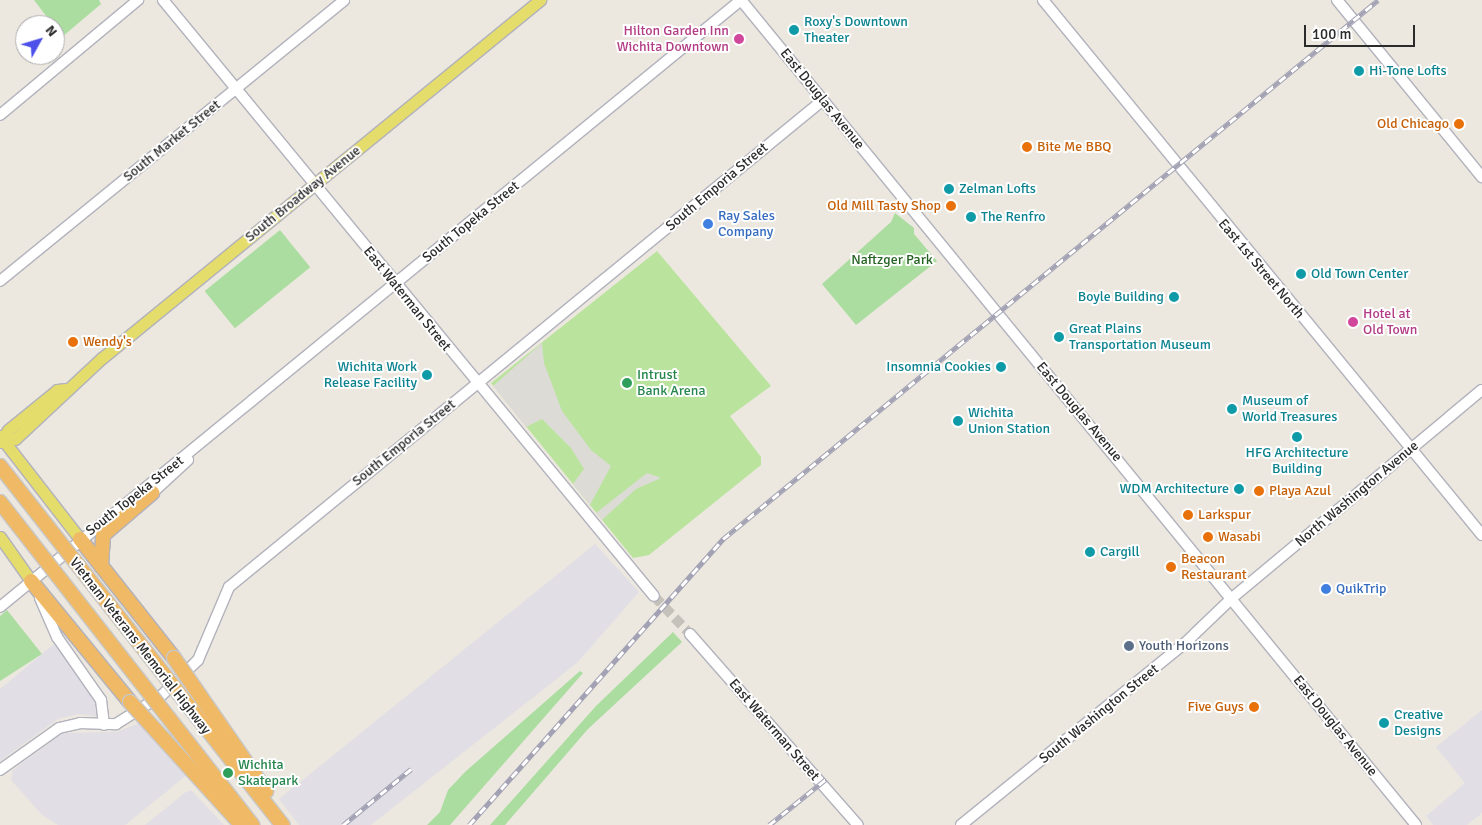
<!DOCTYPE html>
<style>
body{margin:0}
#map{position:relative;width:1482px;height:825px;overflow:hidden;background:#ece8df;font-family:Signika,sans-serif}
div>[style]{position:absolute}
.industrial>*{inset:0;background:#e1dee5}
.green>*{inset:0;background:#abdda0;transform-origin:0 0}
.pitch>*{inset:0;background:#bae39d}
.plaza>*{inset:0;background:#dcdbd5}
.secondary-tunnel>*{height:10px;margin-top:-5px;transform-origin:0;background:repeating-linear-gradient(90deg,#c5c2bb 0 10px,transparent 0 15px)}
.roads{filter:drop-shadow(1px 0 #b2b2bd) drop-shadow(-1px 0 #b2b2bd) drop-shadow(0 1px #b2b2bd) drop-shadow(0 -1px #b2b2bd)}
.secondary>*{height:10px;margin:-5px;padding:0 5px;transform-origin:5px;border-radius:5px;background:#fff}
.primary>*{height:11px;margin:-5.5px;padding:0 5.5px;transform-origin:5.5px;border-radius:5.5px;background:#e4dc6b}
.highway>*{height:14px;margin:-7px;padding:0 7px;transform-origin:7px;border-radius:7px;background:#efb966}
.rail>*{height:4.5px;margin-top:-2.25px;transform-origin:0;background:repeating-linear-gradient(90deg,#fff 0 8px,#a2a2b4 0 16px);box-sizing:border-box;border-block:1px solid #a2a2b4}
.bridges{filter:drop-shadow(1px 0 #c8c8c8) drop-shadow(-1px 0 #c8c8c8) drop-shadow(0 1px #c8c8c8) drop-shadow(0 -1px #c8c8c8)}
.highway-bridge>*{height:14px;margin:-7px;padding:0 7px;transform-origin:7px;border-radius:7px;background:#efb966}
.dots>*{width:14px;height:14px;translate:-50% -50%;box-sizing:border-box;border:2px solid #fff;border-radius:50%}
span{translate:-50% -50%;white-space:nowrap;text-align:center;line-height:1.15;-webkit-text-stroke:4px #fff;paint-order:stroke}
.culture-label{font-size:14px;color:#0d838f}
.left{translate:0 -50%;text-align:left}
.right{translate:-100% -50%;text-align:right}
.hotel-label{font-size:14px;color:#b23c85}
.street-label{font-size:14px;color:#2b2b2b}
.food-label{font-size:14px;color:#c56008}
.shop-label{font-size:14px;color:#366cbe}
.park-label{font-size:14px;color:#246221}
.leisure-label{font-size:14px;color:#27864d}
.service-label{font-size:14px;color:#4e5e75}
.north{position:absolute;left:15px;top:15px;width:50px;height:50px;box-sizing:border-box;background:#fff;border:1px solid #aaa;border-radius:50%;rotate:51deg;font-size:14px;font-weight:700;line-height:20px;text-align:center;color:#2b2b2b}
.north::after{content:'';display:block;margin:auto;width:18px;height:22px;background:#4e51e9;clip-path:polygon(50% 0,100% 100%,50% 72%,0 100%)}
.scale{position:absolute;left:1304px;top:25px;width:111px;height:22px;box-sizing:border-box;border:2px solid #2b2b2b;border-top:0;padding-left:6px;font-size:15px;line-height:18px;white-space:nowrap;color:#2b2b2b;-webkit-text-stroke:4px #fff;paint-order:stroke}
</style>
<div id="map">
<div class="industrial">
<div style="clip-path:polygon(595px 544px,639px 592px,577px 663px,371px 825px,299px 825px,279px 799px)"></div>
<div style="clip-path:polygon(54px 644px,90px 688px,100px 717px,79px 714px,58px 719px,0 761px,0 689px)"></div>
<div style="clip-path:polygon(1482px 710px,1482px 813px,1467px 825px,1433px 825px,1426px 816px,1465px 783px,1436px 747px)"></div>
<div style="clip-path:polygon(140px 723px,187px 775px,125px 825px,58px 825px,42px 815px,11px 780px,13px 770px,63px 733px,116px 732px)"></div>
<div style="clip-path:polygon(191px 790px,224px 825px,145px 825px,186px 792px)"></div>
</div>
<div class="green">
<div style="clip-path:polygon(34px 0,99px 0,101px 4px,62px 37px)"></div>
<div style="clip-path:polygon(895px 213px,914px 228px,914px 234px,937px 261px,856px 325px,822px 284px,891px 222px)"></div>
<div style="left:280px;top:230px;width:48px;height:97px;rotate:51deg"></div>
<div style="clip-path:polygon(7px 610px,42px 654px,0 681px,0 616px)"></div>
<div style="clip-path:polygon(673px 632px,682px 642px,588px 729px,505px 825px,490px 825px,596px 706px)"></div>
<div style="clip-path:polygon(580px 671px,583px 673px,450px 825px,427px 825px,440px 812px,448px 790px,465px 772px)"></div>
</div>
<div class="pitch">
<div style="clip-path:polygon(657px 251px,771px 386px,730px 416px,761px 457px,761px 465px,649px 555px,633px 558px,491px 383px)"></div>
</div>
<div class="plaza">
<div style="clip-path:polygon(542px 343px,544px 363px,562px 411px,591px 450px,611px 466px,590px 505px,573px 484px,584px 469px,571px 448px,542px 419px,526px 427px,493px 386px)"></div>
<div style="clip-path:polygon(647px 473px,661px 478px,636px 489px,602px 520px,596px 513px)"></div>
</div>
<div class="secondary-tunnel">
<div style="left:654px;top:596px;width:52px;rotate:46.5deg"></div>
</div>
<div class="roads">
<div class="secondary">
<div style="left:163px;top:0;width:772px;rotate:50.52deg"></div>
<div style="left:741px;top:0;width:1066px;rotate:50.71deg"></div>
<div style="left:1043px;top:0;width:692px;rotate:50.63deg"></div>
<div style="left:1337px;top:0;width:229px;rotate:50.7deg"></div>
<div style="left:0;top:115px;width:180px;rotate:-39.8deg"></div>
<div style="left:0;top:281px;width:444px;rotate:-39.2deg"></div>
<div style="left:152px;top:493px;width:49px;rotate:-42.5deg"></div>
<div style="left:40px;top:598px;width:43px;rotate:66.4deg"></div>
<div style="left:57px;top:637px;width:77px;rotate:55.1deg"></div>
<div style="left:101px;top:700px;width:25px;rotate:83deg"></div>
<div style="left:0;top:607px;width:958px;rotate:-39.32deg"></div>
<div style="left:690px;top:634px;width:254px;rotate:48.7deg"></div>
<div style="left:0;top:770px;width:72px;rotate:-35.4deg"></div>
<div style="left:59px;top:728px;width:22px;rotate:-13deg"></div>
<div style="left:80px;top:723px;width:36px;rotate:2deg"></div>
<div style="left:116px;top:724px;width:54px;rotate:-32.2deg"></div>
<div style="left:162px;top:695px;width:50px;rotate:-44.2deg"></div>
<div style="left:198px;top:660px;width:79px;rotate:-67deg"></div>
<div style="left:229px;top:587px;width:768px;rotate:-39.35deg"></div>
<div style="left:961px;top:825px;width:287px;rotate:-39.1deg"></div>
<div style="left:1184px;top:644px;width:66px;rotate:-43.8deg"></div>
<div style="left:1232px;top:598px;width:325px;rotate:-39.8deg"></div>
</div>
<div class="primary">
<div style="left:0;top:436px;width:130px;rotate:52.2deg"></div>
<div style="left:3px;top:440px;width:12px;rotate:-5deg"></div>
<div style="left:15px;top:439px;width:119px;rotate:-43deg"></div>
<div style="left:102px;top:358px;width:566px;rotate:-39.26deg"></div>
<div style="left:0;top:442px;width:14px;rotate:-56deg"></div>
<div style="left:8px;top:430px;width:63px;rotate:-39.2deg"></div>
<div style="left:57px;top:390px;width:9px;rotate:-6deg"></div>
<div style="left:0;top:537px;width:54px;rotate:54.8deg"></div>
</div>
<div class="highway">
<div style="left:80px;top:539px;width:152px;rotate:51.7deg"></div>
<div style="left:101px;top:566px;width:31px;rotate:-86deg"></div>
<div style="left:103px;top:535px;width:65px;rotate:-40.6deg"></div>
<div style="left:31px;top:581px;width:156px;rotate:50.7deg"></div>
</div>
</div>
<div class="rail">
<div style="left:343px;top:825px;width:88px;rotate:-39.5deg"></div>
<div style="left:469px;top:825px;width:383px;rotate:-48.4deg"></div>
<div style="left:723px;top:539px;width:848px;rotate:-39.45deg"></div>
<div style="left:769px;top:825px;width:73px;rotate:-38.9deg"></div>
</div>
<div class="bridges">
<div class="highway-bridge">
<div style="left:0;top:466px;width:457px;rotate:51.8deg"></div>
<div style="left:0;top:502px;width:410px;rotate:52deg"></div>
<div style="left:174px;top:658px;width:162px;rotate:55.3deg"></div>
<div style="left:130px;top:702px;width:162px;rotate:47.8deg"></div>
</div>
</div>
<div class="dots">
<div style="left:794px;top:30px;background:#0f9aa8"></div>
<div style="left:739px;top:39px;background:#d1479c"></div>
<div style="left:1359px;top:71px;background:#0f9aa8"></div>
<div style="left:1459px;top:124px;background:#e8710a"></div>
<div style="left:1027px;top:147px;background:#e8710a"></div>
<div style="left:949px;top:189px;background:#0f9aa8"></div>
<div style="left:951px;top:206px;background:#e8710a"></div>
<div style="left:971px;top:217px;background:#0f9aa8"></div>
<div style="left:708px;top:224px;background:#3f7fe0"></div>
<div style="left:1301px;top:274px;background:#0f9aa8"></div>
<div style="left:1174px;top:297px;background:#0f9aa8"></div>
<div style="left:1353px;top:322px;background:#d1479c"></div>
<div style="left:1059px;top:337px;background:#0f9aa8"></div>
<div style="left:73px;top:342px;background:#e8710a"></div>
<div style="left:1001px;top:367px;background:#0f9aa8"></div>
<div style="left:427px;top:375px;background:#0f9aa8"></div>
<div style="left:627px;top:383px;background:#2e9e5b"></div>
<div style="left:1232px;top:409px;background:#0f9aa8"></div>
<div style="left:958px;top:421px;background:#0f9aa8"></div>
<div style="left:1297px;top:437px;background:#0f9aa8"></div>
<div style="left:1239px;top:489px;background:#0f9aa8"></div>
<div style="left:1259px;top:491px;background:#e8710a"></div>
<div style="left:1188px;top:515px;background:#e8710a"></div>
<div style="left:1208px;top:537px;background:#e8710a"></div>
<div style="left:1090px;top:552px;background:#0f9aa8"></div>
<div style="left:1171px;top:567px;background:#e8710a"></div>
<div style="left:1326px;top:589px;background:#3f7fe0"></div>
<div style="left:1129px;top:646px;background:#5c6f8a"></div>
<div style="left:1254px;top:707px;background:#e8710a"></div>
<div style="left:1384px;top:723px;background:#0f9aa8"></div>
<div style="left:228px;top:773px;background:#2e9e5b"></div>
</div>
<div class="culture-label">
<span class="left" style="left:804px;top:30px">Roxy's Downtown<br>Theater</span>
<span class="left" style="left:1369px;top:71px">Hi-Tone Lofts</span>
<span class="left" style="left:959px;top:189px">Zelman Lofts</span>
<span class="left" style="left:981px;top:217px">The Renfro</span>
<span class="left" style="left:1311px;top:274px">Old Town Center</span>
<span class="right" style="left:1164px;top:297px">Boyle Building</span>
<span class="left" style="left:1069px;top:337px">Great Plains<br>Transportation Museum</span>
<span class="right" style="left:417px;top:375px">Wichita Work<br>Release Facility</span>
<span class="right" style="left:991px;top:367px">Insomnia Cookies</span>
<span class="left" style="left:1242px;top:409px">Museum of<br>World Treasures</span>
<span class="left" style="left:968px;top:421px">Wichita<br>Union Station</span>
<span style="left:1297px;top:461px">HFG Architecture<br>Building</span>
<span class="right" style="left:1229px;top:489px">WDM Architecture</span>
<span class="left" style="left:1100px;top:552px">Cargill</span>
<span class="left" style="left:1394px;top:723px">Creative<br>Designs</span>
</div>
<div class="hotel-label">
<span class="right" style="left:729px;top:39px">Hilton Garden Inn<br>Wichita Downtown</span>
<span class="left" style="left:1363px;top:322px">Hotel at<br>Old Town</span>
</div>
<div class="street-label">
<span style="left:822px;top:99px;rotate:51deg">East Douglas Avenue</span>
<span style="left:172px;top:141px;rotate:-39deg">South Market Street</span>
<span style="left:717px;top:187px;rotate:-40deg">South Emporia Street</span>
<span style="left:303px;top:194px;rotate:-39deg">South Broadway Avenue</span>
<span style="left:471px;top:222px;rotate:-39deg">South Topeka Street</span>
<span style="left:1261px;top:269px;rotate:50deg">East 1st Street North</span>
<span style="left:407px;top:299px;rotate:51deg">East Waterman Street</span>
<span style="left:1079px;top:412px;rotate:50deg">East Douglas Avenue</span>
<span style="left:404px;top:443px;rotate:-39deg">South Emporia Street</span>
<span style="left:1357px;top:494px;rotate:-40deg">North Washington Avenue</span>
<span style="left:135px;top:496px;rotate:-38deg">South Topeka Street</span>
<span style="left:140px;top:646px;rotate:52deg">Vietnam Veterans Memorial Highway</span>
<span style="left:1099px;top:714px;rotate:-39deg">South Washington Street</span>
<span style="left:1335px;top:726px;rotate:51deg">East Douglas Avenue</span>
<span style="left:774px;top:730px;rotate:49deg">East Waterman Street</span>
</div>
<div class="food-label">
<span class="right" style="left:1449px;top:124px">Old Chicago</span>
<span class="left" style="left:1037px;top:147px">Bite Me BBQ</span>
<span class="right" style="left:941px;top:206px">Old Mill Tasty Shop</span>
<span class="left" style="left:83px;top:342px">Wendy's</span>
<span class="left" style="left:1269px;top:491px">Playa Azul</span>
<span class="left" style="left:1198px;top:515px">Larkspur</span>
<span class="left" style="left:1218px;top:537px">Wasabi</span>
<span class="left" style="left:1181px;top:567px">Beacon<br>Restaurant</span>
<span class="right" style="left:1244px;top:707px">Five Guys</span>
</div>
<div class="shop-label">
<span class="left" style="left:718px;top:224px">Ray Sales<br>Company</span>
<span class="left" style="left:1336px;top:589px">QuikTrip</span>
</div>
<div class="park-label">
<span style="left:892px;top:260px">Naftzger Park</span>
</div>
<div class="leisure-label">
<span class="left" style="left:637px;top:383px">Intrust<br>Bank Arena</span>
<span class="left" style="left:238px;top:773px">Wichita<br>Skatepark</span>
</div>
<div class="service-label">
<span class="left" style="left:1139px;top:646px">Youth Horizons</span>
</div>
<div class="north">N</div>
<div class="scale">100 m</div>
</div>
